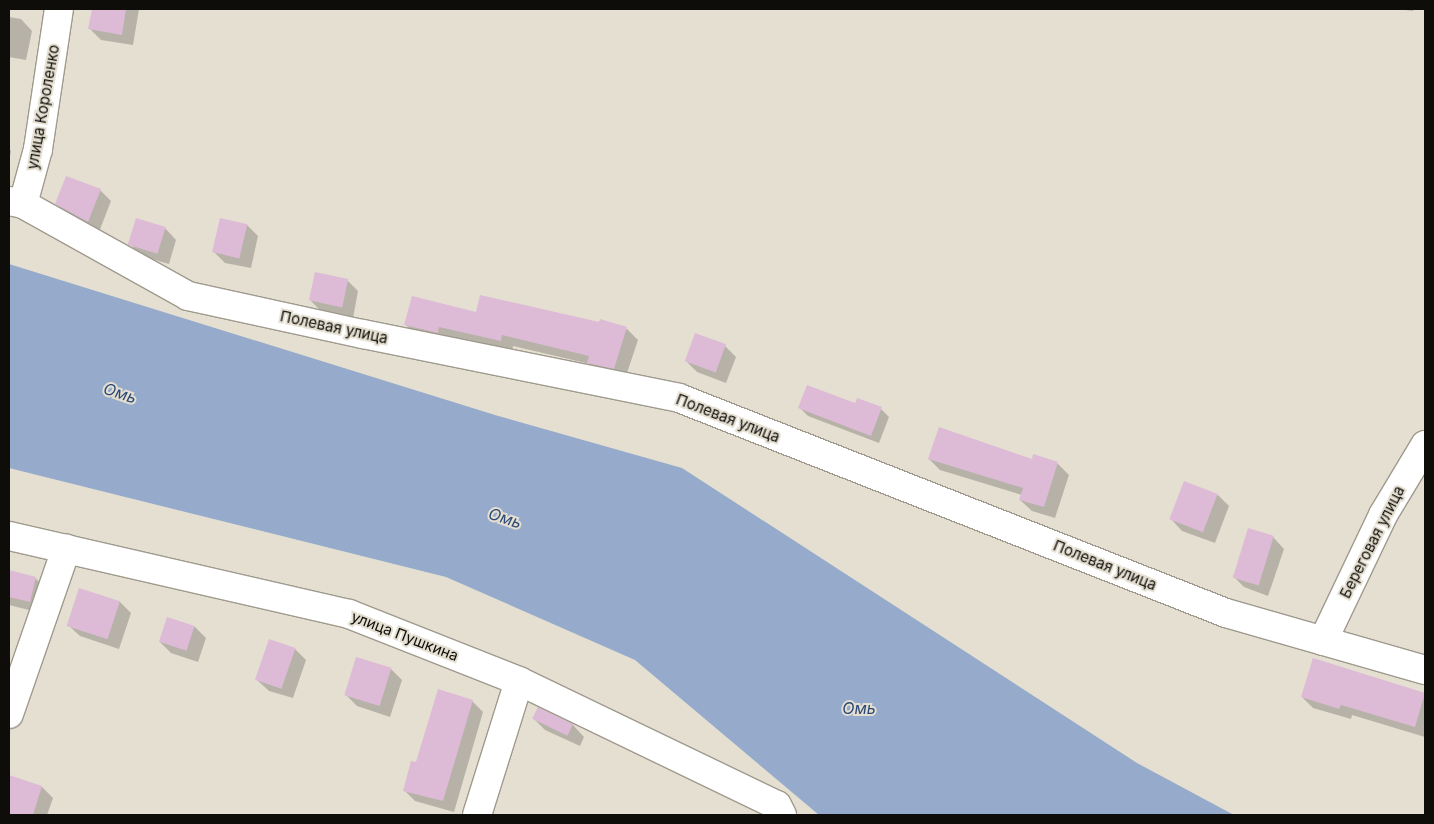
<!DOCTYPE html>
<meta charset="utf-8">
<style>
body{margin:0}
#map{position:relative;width:1434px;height:824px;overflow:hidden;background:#e4dfd1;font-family:Inter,sans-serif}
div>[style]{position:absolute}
.water>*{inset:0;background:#96abcc}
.shadow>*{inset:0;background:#0003}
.building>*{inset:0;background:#ddbad6;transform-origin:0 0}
.roads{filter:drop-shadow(1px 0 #9f9a8d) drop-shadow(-1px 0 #9f9a8d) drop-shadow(0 1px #9f9a8d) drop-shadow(0 -1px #9f9a8d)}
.street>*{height:28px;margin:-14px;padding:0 14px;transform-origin:14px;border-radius:14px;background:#fff}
span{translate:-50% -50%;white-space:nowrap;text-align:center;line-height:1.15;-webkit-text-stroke:4px #e4dfd1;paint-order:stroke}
.street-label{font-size:15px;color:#0f0d09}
.water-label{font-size:16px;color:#2c4976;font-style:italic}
.frame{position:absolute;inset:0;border:10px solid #0f0d09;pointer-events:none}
</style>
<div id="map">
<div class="water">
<div style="clip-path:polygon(9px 264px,495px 415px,682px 468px,1137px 763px,1234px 815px,819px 815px,635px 660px,446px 577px,9px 468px)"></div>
</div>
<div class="shadow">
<div style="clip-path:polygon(93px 9px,139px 9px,133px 45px,101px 40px,90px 29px)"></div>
<div style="clip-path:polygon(1397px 9px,1413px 9px,1413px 11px)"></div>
<div style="clip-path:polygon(9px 17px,21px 19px,32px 31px,26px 60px,9px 57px)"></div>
<div style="clip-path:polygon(9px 148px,11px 151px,9px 161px)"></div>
<div style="clip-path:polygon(100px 190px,111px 201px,99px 232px,68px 215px,57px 204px)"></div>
<div style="clip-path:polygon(247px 225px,258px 236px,251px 268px,225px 263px,214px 252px)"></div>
<div style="clip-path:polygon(165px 228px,176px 240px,169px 264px,141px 256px,130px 244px)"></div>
<div style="clip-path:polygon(347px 280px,358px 291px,353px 318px,322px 312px,311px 301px)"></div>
<div style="clip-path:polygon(477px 313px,600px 323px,601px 320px,627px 329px,638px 340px,625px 379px,599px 373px,590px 364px,513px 346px,512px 352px,450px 337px,449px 344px,417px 336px,406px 325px)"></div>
<div style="clip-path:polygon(725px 346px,736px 357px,726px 383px,697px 372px,686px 361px)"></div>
<div style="clip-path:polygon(800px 408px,881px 409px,889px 417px,879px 443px,808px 416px)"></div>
<div style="clip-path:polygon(1034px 456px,1058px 464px,1069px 475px,1055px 518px,1032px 511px,1020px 500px,1022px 495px,940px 470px,929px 459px,1033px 460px)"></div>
<div style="clip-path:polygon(1218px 495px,1229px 506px,1215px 543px,1182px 531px,1171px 519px)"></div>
<div style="clip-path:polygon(1273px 537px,1284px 549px,1268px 596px,1244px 587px,1233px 576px)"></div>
<div style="clip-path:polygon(9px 572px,35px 578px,47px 589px,41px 613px,9px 605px)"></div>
<div style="clip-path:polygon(80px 590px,120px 602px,131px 613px,119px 649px,80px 636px,68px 625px)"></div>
<div style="clip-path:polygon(168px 618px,195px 627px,206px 638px,198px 662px,171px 653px,160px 642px)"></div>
<div style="clip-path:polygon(295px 649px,306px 660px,293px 698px,269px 691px,257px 680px)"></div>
<div style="clip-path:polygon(357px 659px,391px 669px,402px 680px,390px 717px,357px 706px,346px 695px)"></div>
<div style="clip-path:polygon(1313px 659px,1425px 695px,1425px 737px,1352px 715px,1351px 719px,1313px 708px,1302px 697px)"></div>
<div style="clip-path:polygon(472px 701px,483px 712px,454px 812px,415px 801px,404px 790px)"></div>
<div style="clip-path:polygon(538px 709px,573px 725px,584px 737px,580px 746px,545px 730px,534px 719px)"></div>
<div style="clip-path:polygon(9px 776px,42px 787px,53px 798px,47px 815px,9px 815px)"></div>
</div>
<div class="building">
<div style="clip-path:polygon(92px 9px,126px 9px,122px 35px,88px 29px)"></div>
<div style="clip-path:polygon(66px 176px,101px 189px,88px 222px,55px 204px)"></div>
<div style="left:136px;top:218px;width:31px;height:28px;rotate:17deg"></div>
<div style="left:220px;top:218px;width:28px;height:35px;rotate:13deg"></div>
<div style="left:315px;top:272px;width:34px;height:29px;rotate:12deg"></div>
<div style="clip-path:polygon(480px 295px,599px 322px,600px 319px,627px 327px,614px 369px,587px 363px,589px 356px,502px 335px,501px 341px,439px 327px,438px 333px,404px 325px,412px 296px,476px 312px)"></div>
<div style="left:695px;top:333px;width:33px;height:30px;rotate:20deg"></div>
<div style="clip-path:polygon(807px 385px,855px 403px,857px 398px,882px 407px,871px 436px,798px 408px)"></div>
<div style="clip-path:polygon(939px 427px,1032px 459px,1033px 454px,1058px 462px,1044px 507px,1019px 500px,1023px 488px,928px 459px)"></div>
<div style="left:1184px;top:481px;width:36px;height:41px;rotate:21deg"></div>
<div style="left:1248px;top:528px;width:27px;height:52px;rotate:17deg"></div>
<div style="clip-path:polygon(9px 570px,36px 577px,30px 602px,9px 597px)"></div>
<div style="left:79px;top:588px;width:43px;height:40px;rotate:18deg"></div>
<div style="left:167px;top:617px;width:29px;height:26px;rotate:18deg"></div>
<div style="left:269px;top:639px;width:28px;height:43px;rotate:19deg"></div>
<div style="left:356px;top:657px;width:37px;height:40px;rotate:17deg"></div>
<div style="clip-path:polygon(1313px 658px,1425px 693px,1415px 727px,1341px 705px,1339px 709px,1301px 697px)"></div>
<div style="clip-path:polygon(438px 689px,473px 700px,443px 801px,403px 791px,411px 761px,416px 762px)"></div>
<div style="left:538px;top:707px;width:39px;height:13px;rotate:26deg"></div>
<div style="clip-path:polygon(9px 775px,42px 786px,33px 815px,9px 815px)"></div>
</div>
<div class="roads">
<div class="street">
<div style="left:9px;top:201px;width:14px;rotate:12deg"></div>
<div style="left:23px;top:204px;width:189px;rotate:29.1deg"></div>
<div style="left:188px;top:296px;width:179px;rotate:12.3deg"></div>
<div style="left:363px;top:334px;width:322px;rotate:11.4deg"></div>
<div style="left:679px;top:398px;width:588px;rotate:21.46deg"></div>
<div style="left:1226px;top:613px;width:207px;rotate:16deg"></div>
<div style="left:23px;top:204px;width:57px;rotate:-74.7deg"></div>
<div style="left:38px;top:149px;width:142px;rotate:-81.5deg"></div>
<div style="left:9px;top:536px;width:349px;rotate:12.9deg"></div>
<div style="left:349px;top:614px;width:183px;rotate:21.5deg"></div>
<div style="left:519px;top:681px;width:286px;rotate:25.7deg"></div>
<div style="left:777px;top:805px;width:11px;rotate:63deg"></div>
<div style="left:1323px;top:641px;width:140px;rotate:-64.5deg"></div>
<div style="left:1383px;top:515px;width:82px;rotate:-59deg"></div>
<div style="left:9px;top:714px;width:175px;rotate:-70.9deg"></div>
<div style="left:477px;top:815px;width:140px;rotate:-72.6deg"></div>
</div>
</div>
<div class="street-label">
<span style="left:43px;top:107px;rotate:-80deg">улица Короленко</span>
<span style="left:334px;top:327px;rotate:12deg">Полевая улица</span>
<span style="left:728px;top:418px;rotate:21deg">Полевая улица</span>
<span style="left:1372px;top:542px;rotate:-63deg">Береговая улица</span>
<span style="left:1105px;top:565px;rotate:22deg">Полевая улица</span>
<span style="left:405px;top:636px;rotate:21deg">улица Пушкина</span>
</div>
<div class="water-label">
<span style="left:120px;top:393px;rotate:18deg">Омь</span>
<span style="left:505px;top:518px;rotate:18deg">Омь</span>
<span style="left:859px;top:708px">Омь</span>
</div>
<div class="frame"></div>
</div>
